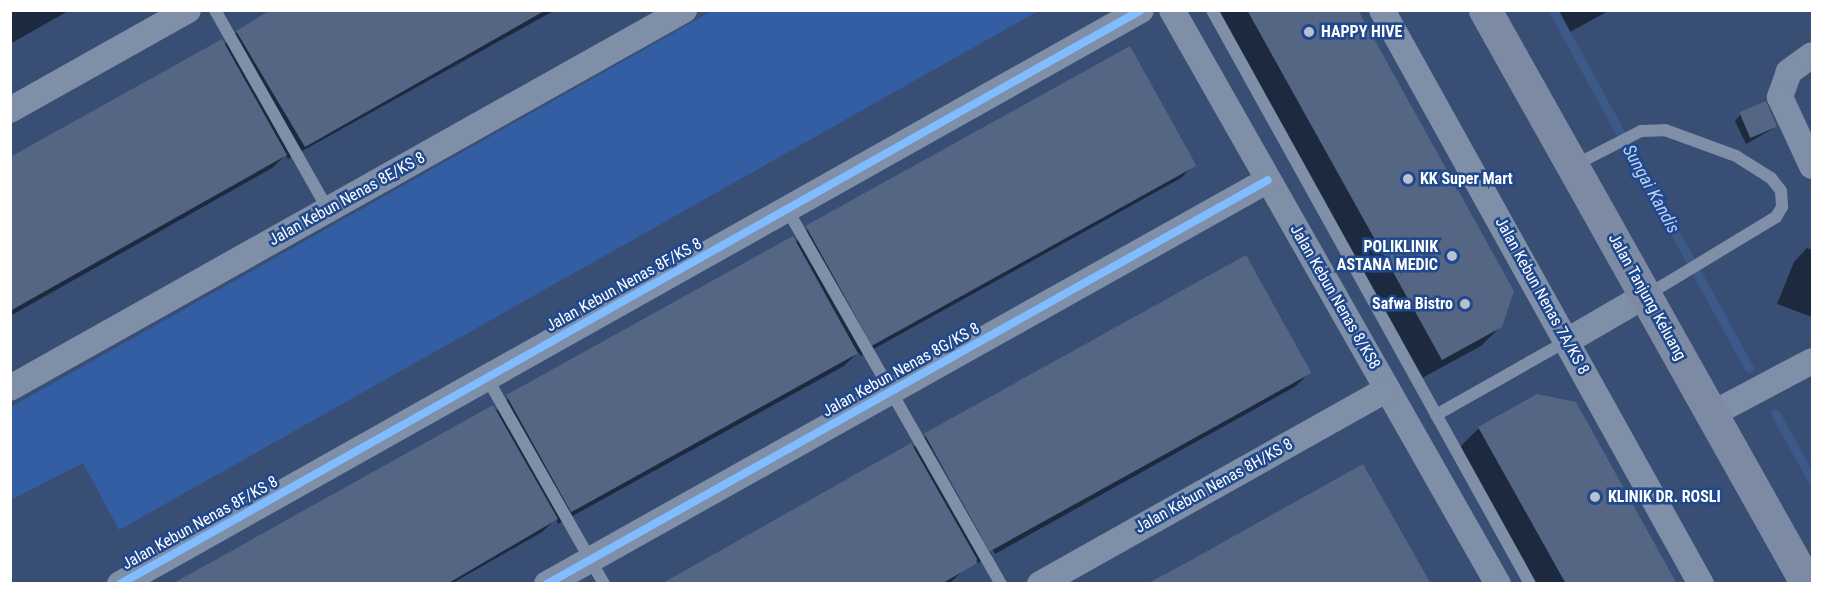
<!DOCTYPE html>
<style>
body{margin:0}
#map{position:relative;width:1823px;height:594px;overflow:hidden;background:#384e74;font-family:"Roboto Condensed",sans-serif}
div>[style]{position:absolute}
.green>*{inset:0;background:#345ea4}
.shadow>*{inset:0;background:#0007}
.stream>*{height:9px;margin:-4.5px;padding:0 4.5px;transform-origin:4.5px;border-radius:4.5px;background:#3d598a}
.building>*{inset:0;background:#546684;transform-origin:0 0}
.lane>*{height:12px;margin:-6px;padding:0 6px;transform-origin:6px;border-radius:6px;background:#7f8fa8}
.street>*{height:26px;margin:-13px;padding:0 13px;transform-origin:13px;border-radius:13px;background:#7f8fa8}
.secondary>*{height:33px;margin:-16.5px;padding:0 16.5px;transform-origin:16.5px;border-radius:16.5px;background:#7c8aa4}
.cycleway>*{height:8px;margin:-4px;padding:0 4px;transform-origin:4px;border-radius:4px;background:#80bcff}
.dots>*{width:16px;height:16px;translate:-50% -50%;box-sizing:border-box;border:3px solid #20488d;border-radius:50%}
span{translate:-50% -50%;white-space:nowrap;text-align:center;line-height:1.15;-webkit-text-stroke:5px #20488d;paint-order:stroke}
.poi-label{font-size:16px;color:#fff;font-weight:700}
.left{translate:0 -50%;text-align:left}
.right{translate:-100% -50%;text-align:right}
.street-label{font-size:16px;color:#fff}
.water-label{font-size:18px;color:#bad0f3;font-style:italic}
.frame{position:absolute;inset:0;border:12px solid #fff;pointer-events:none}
</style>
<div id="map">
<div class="green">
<div style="clip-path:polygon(714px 10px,1038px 11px,119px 530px,83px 463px,11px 500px,11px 407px)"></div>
</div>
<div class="shadow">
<div style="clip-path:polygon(10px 10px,70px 10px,10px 44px)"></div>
<div style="clip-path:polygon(274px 10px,555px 10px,288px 159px,286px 155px,272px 168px,10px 316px,10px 159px,224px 45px,238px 31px)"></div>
<div style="clip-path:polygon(1218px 10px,1356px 10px,1501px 326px,1481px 346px,1422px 378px)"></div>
<div style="clip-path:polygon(1558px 10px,1610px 10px,1570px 32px)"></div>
<div style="clip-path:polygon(1741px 114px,1776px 127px,1746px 144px,1735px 121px)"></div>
<div style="clip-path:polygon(1195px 164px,1181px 178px,861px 356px,858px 352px,844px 366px,558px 524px,556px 519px,542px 532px,451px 584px,175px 584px,495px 412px,508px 399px,795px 243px,808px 229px)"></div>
<div style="clip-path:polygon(1807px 248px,1812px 250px,1812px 317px,1777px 304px,1794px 262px)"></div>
<div style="clip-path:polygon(1310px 372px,1296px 386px,995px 554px,925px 438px,992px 555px,978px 563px,975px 559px,949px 584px,665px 584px,911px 450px,926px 436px)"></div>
<div style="clip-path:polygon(1479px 428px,1676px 584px,1536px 584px,1460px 447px)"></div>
</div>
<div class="stream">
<div style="left:1553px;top:10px;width:408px;rotate:61.3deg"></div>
<div style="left:1775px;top:413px;width:77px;rotate:61.1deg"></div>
</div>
<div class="building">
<div style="clip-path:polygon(270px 10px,546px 10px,305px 147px,236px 31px)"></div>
<div style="clip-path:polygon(1247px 10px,1358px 10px,1514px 291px,1502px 327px,1442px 360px)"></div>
<div style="clip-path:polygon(222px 39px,287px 155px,10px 311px,10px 157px)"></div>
<div style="left:1130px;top:46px;width:137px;height:371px;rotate:61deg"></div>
<div style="left:1766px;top:101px;width:28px;height:29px;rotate:67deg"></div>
<div style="left:793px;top:236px;width:134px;height:328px;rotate:61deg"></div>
<div style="left:1246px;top:255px;width:135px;height:368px;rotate:61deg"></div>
<div style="clip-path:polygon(1537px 394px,1576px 402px,1677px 584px,1566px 584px,1478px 427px)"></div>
<div style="clip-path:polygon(493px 405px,558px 519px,447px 584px,172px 584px)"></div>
<div style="clip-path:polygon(911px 443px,977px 559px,976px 564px,941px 584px,661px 584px)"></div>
<div style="clip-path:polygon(1363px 464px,1431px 584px,1147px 584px,1193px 559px)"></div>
</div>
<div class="lane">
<div style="left:215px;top:10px;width:230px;rotate:60.5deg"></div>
<div style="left:1212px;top:10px;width:656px;rotate:61.01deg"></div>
<div style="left:1573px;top:166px;width:76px;rotate:-27.2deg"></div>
<div style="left:1641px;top:131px;width:24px;rotate:-2deg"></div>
<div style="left:1665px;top:130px;width:76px;rotate:20.1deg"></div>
<div style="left:1736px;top:156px;width:41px;rotate:32.2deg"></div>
<div style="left:1771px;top:178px;width:16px;rotate:52deg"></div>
<div style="left:1781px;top:191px;width:16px;rotate:86deg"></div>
<div style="left:1782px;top:207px;width:12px;rotate:121deg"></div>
<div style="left:1776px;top:217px;width:151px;rotate:148.8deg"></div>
<div style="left:787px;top:209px;width:432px;rotate:60.3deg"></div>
<div style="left:487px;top:378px;width:237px;rotate:60.4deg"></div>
<div style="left:1436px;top:415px;width:150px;rotate:-29.5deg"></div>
</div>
<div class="street">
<div style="left:1172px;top:10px;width:660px;rotate:60.41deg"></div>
<div style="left:1382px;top:10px;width:657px;rotate:60.94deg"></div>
<div style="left:1812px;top:55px;width:29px;rotate:144deg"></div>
<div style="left:1789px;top:72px;width:27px;rotate:110deg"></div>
<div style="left:1780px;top:97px;width:76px;rotate:65.1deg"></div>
<div style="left:10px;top:110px;width:204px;rotate:-29.3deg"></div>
<div style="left:1567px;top:341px;width:91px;rotate:-30.2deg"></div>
<div style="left:10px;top:388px;width:773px;rotate:-29.29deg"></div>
<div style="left:1712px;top:414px;width:113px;rotate:-27.9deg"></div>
<div style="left:120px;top:584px;width:1171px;rotate:-29.34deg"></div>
<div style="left:547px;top:584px;width:826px;rotate:-29.26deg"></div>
<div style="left:1040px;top:584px;width:398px;rotate:-29.3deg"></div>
</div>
<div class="secondary">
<div style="left:1485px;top:10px;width:658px;rotate:60.71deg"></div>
</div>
<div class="cycleway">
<div style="left:120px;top:584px;width:1171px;rotate:-29.34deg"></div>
<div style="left:547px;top:584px;width:826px;rotate:-29.26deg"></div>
</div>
<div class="dots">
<div style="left:1309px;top:32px;background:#b9c1ce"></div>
<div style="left:1408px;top:179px;background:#b9c1ce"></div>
<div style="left:1452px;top:256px;background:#b9c1ce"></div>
<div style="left:1465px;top:304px;background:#b9c1ce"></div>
<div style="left:1595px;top:497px;background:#b9c1ce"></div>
</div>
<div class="poi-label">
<span class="left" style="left:1321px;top:32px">HAPPY HIVE</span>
<span class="left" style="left:1420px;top:179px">KK Super Mart</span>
<span class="right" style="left:1438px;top:256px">POLIKLINIK<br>ASTANA MEDIC</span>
<span class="right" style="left:1453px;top:304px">Safwa Bistro</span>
<span class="left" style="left:1608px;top:497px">KLINIK DR. ROSLI</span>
</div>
<div class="street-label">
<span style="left:347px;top:199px;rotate:-29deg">Jalan Kebun Nenas 8E/KS 8</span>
<span style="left:624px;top:285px;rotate:-29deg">Jalan Kebun Nenas 8F/KS 8</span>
<span style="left:1542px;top:296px;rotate:61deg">Jalan Kebun Nenas 7A/KS 8</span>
<span style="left:1335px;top:297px;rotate:60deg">Jalan Kebun Nenas 8/KS8</span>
<span style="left:1647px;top:297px;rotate:61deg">Jalan Tanjung Keluang</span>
<span style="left:901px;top:370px;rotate:-29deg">Jalan Kebun Nenas 8G/KS 8</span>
<span style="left:1214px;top:486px;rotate:-29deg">Jalan Kebun Nenas 8H/KS 8</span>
<span style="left:200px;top:523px;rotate:-29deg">Jalan Kebun Nenas 8F/KS 8</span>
</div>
<div class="water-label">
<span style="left:1651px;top:189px;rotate:61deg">Sungai Kandis</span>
</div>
<div class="frame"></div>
</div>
